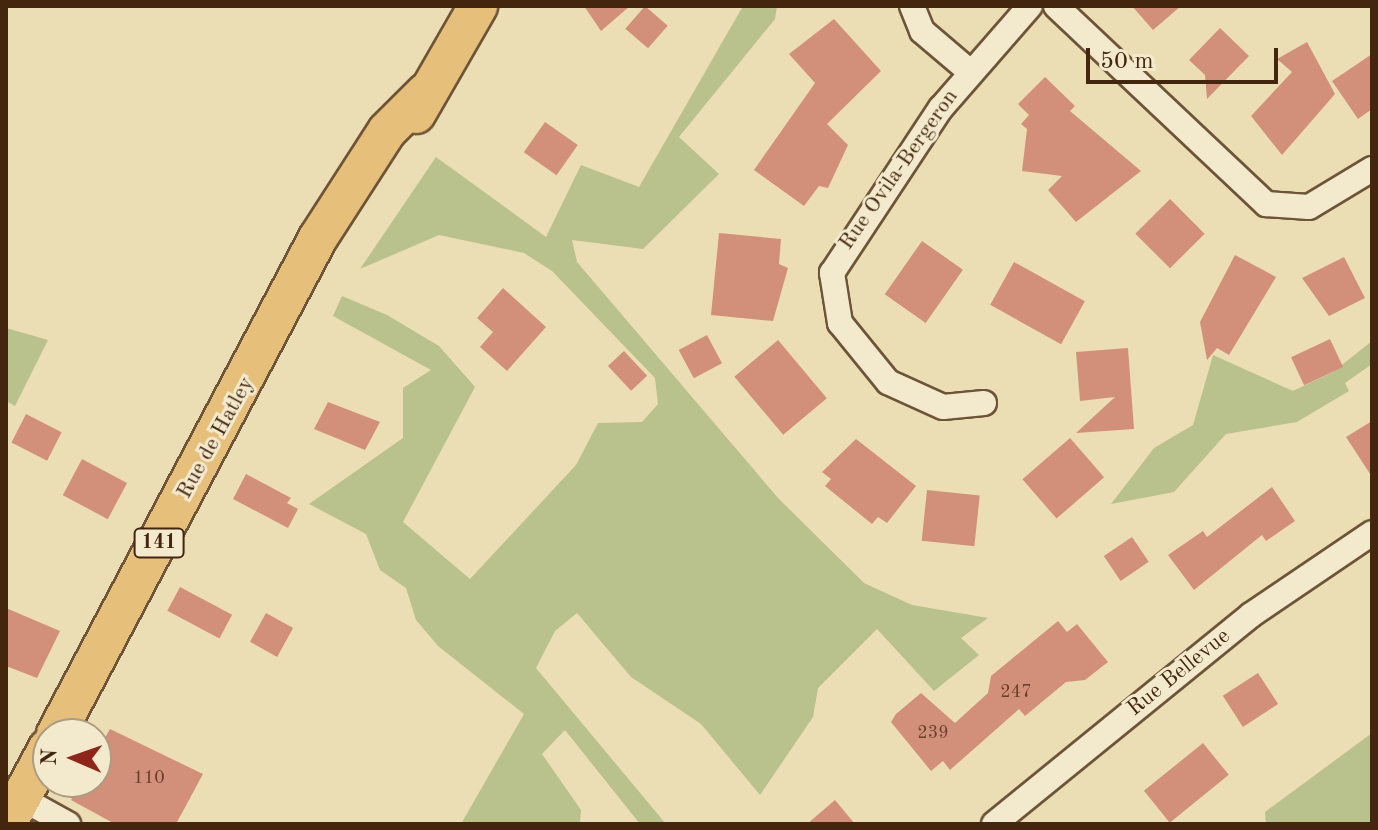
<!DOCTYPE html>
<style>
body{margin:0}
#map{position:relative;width:1378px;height:830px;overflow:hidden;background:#ecdeb4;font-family:"Old Standard TT",serif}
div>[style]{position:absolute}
.green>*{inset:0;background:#b9c18c}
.building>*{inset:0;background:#d2907b;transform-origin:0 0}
.roads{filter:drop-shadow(2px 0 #6e5438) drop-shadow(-2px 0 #6e5438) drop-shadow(0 2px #6e5438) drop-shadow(0 -2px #6e5438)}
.street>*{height:24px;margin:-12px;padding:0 12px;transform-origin:12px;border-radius:12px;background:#f3eace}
.primary>*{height:38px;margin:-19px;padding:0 19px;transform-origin:19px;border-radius:19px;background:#e6bf7a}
span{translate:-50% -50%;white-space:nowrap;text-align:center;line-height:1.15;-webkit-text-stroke:6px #f3eace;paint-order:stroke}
.number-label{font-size:18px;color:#684029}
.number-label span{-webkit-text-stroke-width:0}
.shield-label span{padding:2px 6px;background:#f3eace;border:2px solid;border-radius:6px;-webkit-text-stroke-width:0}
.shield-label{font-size:20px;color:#44260e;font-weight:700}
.street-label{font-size:22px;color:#44260e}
.frame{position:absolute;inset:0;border:8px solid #44260e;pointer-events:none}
.north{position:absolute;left:32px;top:718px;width:80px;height:80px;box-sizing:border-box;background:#f3eace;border:2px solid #ad9c81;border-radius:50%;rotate:272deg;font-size:22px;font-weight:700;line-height:32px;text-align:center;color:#44260e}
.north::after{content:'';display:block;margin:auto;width:28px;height:36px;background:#8f2418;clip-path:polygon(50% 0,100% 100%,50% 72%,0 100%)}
.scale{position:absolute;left:1086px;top:48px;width:192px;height:36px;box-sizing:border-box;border:4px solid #44260e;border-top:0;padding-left:10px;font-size:24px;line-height:28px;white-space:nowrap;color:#44260e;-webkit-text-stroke:6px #f3eace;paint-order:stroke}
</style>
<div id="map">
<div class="green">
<div style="clip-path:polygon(743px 6px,777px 6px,775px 19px,679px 137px,719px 174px,643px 249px,572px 240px,577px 262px,778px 498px,864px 583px,912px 605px,988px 618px,961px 638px,979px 655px,934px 691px,877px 629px,818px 688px,813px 717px,760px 795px,701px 724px,631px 677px,577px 613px,555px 631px,536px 668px,666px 824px,640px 824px,565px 730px,542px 754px,581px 810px,580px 824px,461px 824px,524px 714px,438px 646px,416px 620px,406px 588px,380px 570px,366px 534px,309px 504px,403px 438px,403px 388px,431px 370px,333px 316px,342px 296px,387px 315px,439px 346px,475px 387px,403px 522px,470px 579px,576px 465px,598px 423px,642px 422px,658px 404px,655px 378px,552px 271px,524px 253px,439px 235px,360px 269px,436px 157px,546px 237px,581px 165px,639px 187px)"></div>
<div style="clip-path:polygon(6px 328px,48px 340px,15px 406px,6px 401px)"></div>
<div style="clip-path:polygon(1372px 341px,1372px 364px,1345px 383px,1349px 391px,1297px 422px,1226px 434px,1174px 492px,1111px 504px,1154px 448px,1193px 425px,1213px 355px,1293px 391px,1333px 372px)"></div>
<div style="clip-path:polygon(1372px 733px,1372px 824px,1266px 824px,1265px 812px)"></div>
</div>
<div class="building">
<div style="clip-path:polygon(584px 6px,630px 6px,601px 31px)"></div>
<div style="left:645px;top:6px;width:30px;height:30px;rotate:41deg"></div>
<div style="clip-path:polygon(1132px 6px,1181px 6px,1153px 30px)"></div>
<div style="clip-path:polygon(834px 19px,881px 71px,827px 124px,848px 145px,828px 188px,819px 186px,804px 206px,754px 170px,815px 83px,789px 54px)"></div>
<div style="clip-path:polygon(1220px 28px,1249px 56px,1207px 99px,1205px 75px,1189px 60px)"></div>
<div style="clip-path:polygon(1307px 42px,1335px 94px,1282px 155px,1251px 116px,1292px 72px,1277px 59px)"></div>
<div style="clip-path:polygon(1372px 54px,1372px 109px,1358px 119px,1332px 81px)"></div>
<div style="clip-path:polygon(1045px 77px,1075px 106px,1070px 111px,1141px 171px,1076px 222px,1048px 190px,1062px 176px,1022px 171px,1027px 129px,1021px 124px,1029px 115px,1018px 104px)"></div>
<div style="left:545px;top:122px;width:40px;height:37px;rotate:35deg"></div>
<div style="left:1170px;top:199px;width:49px;height:49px;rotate:45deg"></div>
<div style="clip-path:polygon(719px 233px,781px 239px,779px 264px,788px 268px,773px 321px,711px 315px)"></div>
<div style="left:922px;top:241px;width:50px;height:65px;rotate:35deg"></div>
<div style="clip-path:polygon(1235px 255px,1276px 277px,1229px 355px,1217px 348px,1207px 360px,1200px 322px)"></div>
<div style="clip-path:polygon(1344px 257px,1365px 298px,1329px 316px,1302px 278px)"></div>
<div style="left:1014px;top:262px;width:81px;height:49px;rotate:29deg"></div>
<div style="clip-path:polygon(503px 288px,546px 327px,507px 371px,480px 347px,493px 332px,477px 318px)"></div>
<div style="left:707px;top:335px;width:32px;height:32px;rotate:62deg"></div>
<div style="left:1330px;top:339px;width:31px;height:43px;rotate:65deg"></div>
<div style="left:778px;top:340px;width:76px;height:57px;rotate:50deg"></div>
<div style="clip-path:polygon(1128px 348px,1134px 429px,1076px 433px,1115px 397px,1080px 401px,1076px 352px)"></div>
<div style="left:624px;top:351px;width:34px;height:22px;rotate:47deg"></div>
<div style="clip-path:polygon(328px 402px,380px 422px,365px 450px,314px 429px)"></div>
<div style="left:26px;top:414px;width:40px;height:32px;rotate:27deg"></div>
<div style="clip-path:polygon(1372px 421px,1372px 477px,1346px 437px)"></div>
<div style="left:1070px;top:438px;width:52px;height:63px;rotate:49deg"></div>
<div style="clip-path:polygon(856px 439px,916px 486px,887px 523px,878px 517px,872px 524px,825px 486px,831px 479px,822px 472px)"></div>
<div style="left:82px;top:459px;width:51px;height:41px;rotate:28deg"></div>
<div style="clip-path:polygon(246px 474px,291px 498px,287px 503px,298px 509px,288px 528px,233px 499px)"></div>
<div style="clip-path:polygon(1272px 487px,1295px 521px,1266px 541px,1262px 535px,1194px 590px,1168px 555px,1203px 531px,1207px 537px)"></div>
<div style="left:927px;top:490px;width:53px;height:51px;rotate:6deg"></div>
<div style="left:1132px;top:537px;width:30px;height:34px;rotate:56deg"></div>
<div style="left:180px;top:587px;width:59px;height:27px;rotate:28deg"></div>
<div style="clip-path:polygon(6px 608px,60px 631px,37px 678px,6px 666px)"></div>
<div style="left:266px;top:613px;width:31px;height:33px;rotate:29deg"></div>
<div style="clip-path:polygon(1058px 621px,1067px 632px,1077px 624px,1108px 662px,1085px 680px,1066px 682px,1025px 716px,1019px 709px,950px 770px,943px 761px,931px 771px,891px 722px,896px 714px,921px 693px,955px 723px,988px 693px,991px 676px)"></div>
<div style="left:1258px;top:673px;width:37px;height:42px;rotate:57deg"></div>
<div style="clip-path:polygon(110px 729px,203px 774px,176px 824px,115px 824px,71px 800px,81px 782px,96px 782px,96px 754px)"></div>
<div style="left:1203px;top:743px;width:41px;height:76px;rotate:51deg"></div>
<div style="clip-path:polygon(835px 800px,855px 824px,807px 824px)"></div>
</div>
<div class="roads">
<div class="street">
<div style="left:912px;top:6px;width:27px;rotate:68deg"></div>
<div style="left:922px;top:31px;width:62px;rotate:40.4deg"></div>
<div style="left:1056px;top:6px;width:289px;rotate:43.3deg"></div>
<div style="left:1266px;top:204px;width:43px;rotate:4deg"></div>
<div style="left:1309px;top:207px;width:74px;rotate:-31.1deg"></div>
<div style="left:984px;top:403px;width:41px;rotate:174.4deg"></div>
<div style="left:943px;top:407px;width:60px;rotate:-155.6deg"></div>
<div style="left:888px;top:382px;width:76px;rotate:-129.1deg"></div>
<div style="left:840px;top:323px;width:51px;rotate:-99.1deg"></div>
<div style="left:832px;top:273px;width:198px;rotate:-56.6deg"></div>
<div style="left:941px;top:108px;width:135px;rotate:-48.9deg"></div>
<div style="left:21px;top:798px;width:54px;rotate:29deg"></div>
<div style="left:994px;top:824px;width:331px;rotate:-39.1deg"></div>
<div style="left:1251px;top:615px;width:146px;rotate:-34.1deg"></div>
</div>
<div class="primary">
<div style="left:416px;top:114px;width:125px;rotate:-60.1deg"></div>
<div style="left:56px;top:734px;width:561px;rotate:-62.16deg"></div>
<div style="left:318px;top:238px;width:127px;rotate:-57.2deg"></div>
<div style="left:387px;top:131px;width:54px;rotate:-45deg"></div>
<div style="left:7px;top:824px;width:86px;rotate:-61.7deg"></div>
</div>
</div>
<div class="number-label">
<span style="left:1016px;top:692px">247</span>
<span style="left:933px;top:733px">239</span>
<span style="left:149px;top:778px">110</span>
</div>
<div class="shield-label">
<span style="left:159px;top:543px">141</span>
</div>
<div class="street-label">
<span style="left:899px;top:170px;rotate:-55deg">Rue Ovila-Bergeron</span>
<span style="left:216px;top:438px;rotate:-61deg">Rue de Hatley</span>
<span style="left:1179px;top:673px;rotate:-39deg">Rue Bellevue</span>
</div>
<div class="frame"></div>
<div class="north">N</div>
<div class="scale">50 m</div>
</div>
